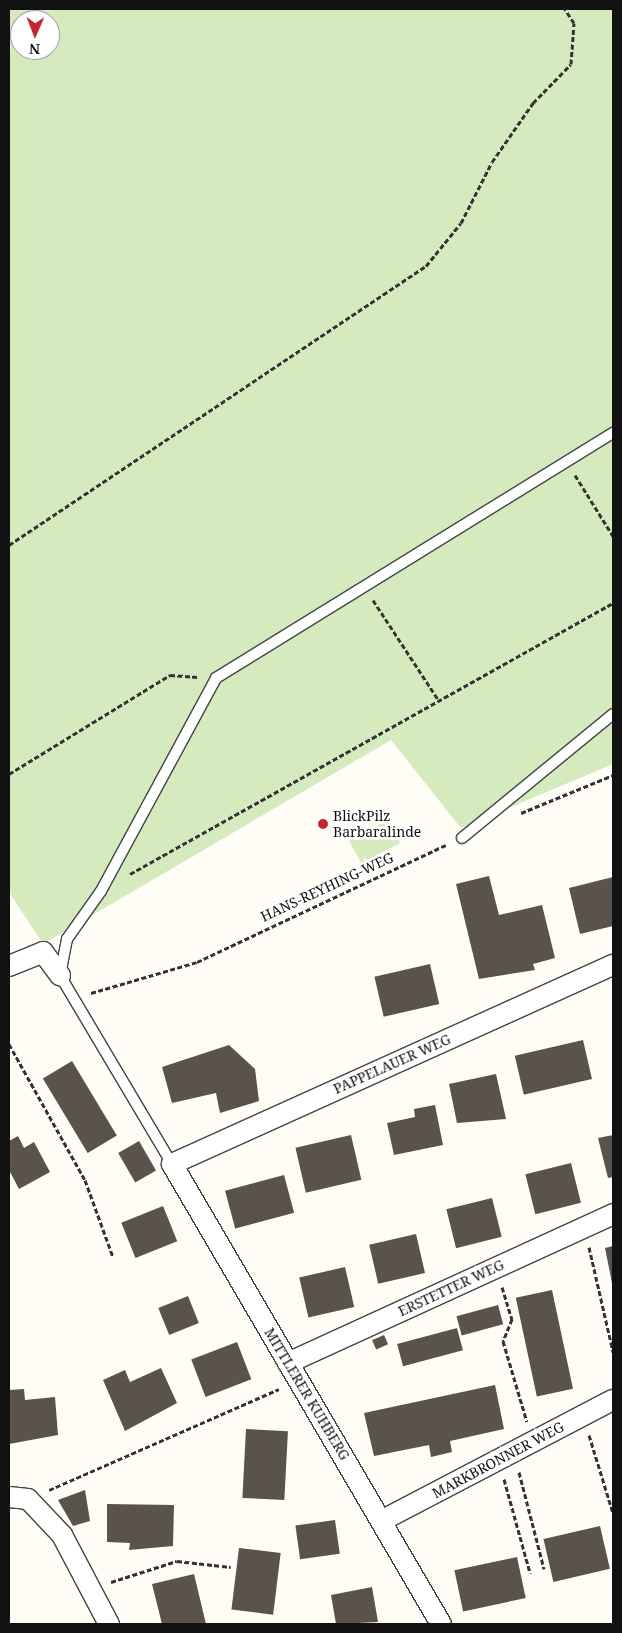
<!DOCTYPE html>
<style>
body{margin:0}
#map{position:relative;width:622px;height:1633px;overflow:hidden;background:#fffdf5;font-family:"Noto Serif",serif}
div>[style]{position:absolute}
.green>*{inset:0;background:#d5ebbd;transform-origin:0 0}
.building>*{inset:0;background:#5a524d;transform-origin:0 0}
.path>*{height:3px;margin-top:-1.5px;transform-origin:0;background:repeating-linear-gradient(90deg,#333 0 5px,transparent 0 7.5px)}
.roads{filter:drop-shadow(1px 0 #444) drop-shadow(-1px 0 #444) drop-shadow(0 1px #444) drop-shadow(0 -1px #444)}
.lane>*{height:10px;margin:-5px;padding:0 5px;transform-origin:5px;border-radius:5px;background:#fff}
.street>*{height:20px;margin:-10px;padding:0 10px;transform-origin:10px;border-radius:10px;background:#fff}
.dots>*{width:14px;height:14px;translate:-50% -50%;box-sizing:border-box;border:2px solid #fff;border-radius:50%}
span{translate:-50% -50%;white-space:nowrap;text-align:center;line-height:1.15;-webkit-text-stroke:5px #fff;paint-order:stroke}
.poi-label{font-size:14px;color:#111}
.left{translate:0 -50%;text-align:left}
.street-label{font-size:14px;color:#111}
.frame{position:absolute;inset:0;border:10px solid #111;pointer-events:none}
.north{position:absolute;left:10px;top:10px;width:50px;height:50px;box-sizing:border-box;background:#fff;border:1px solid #a0a0a0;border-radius:50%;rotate:181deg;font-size:14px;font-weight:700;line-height:20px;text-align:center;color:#111}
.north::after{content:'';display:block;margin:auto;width:18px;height:22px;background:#c4262e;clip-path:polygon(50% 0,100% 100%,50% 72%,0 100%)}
</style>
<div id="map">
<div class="green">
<div style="clip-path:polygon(evenodd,9px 9px,613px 9px,613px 764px,461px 828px,391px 740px,43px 944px,9px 892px,9px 9px,20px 20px,50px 20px,50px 50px,20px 50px,20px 20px)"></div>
<div style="left:388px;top:820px;width:26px;height:44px;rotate:62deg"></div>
</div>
<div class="building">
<div style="clip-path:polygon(489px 876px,499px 915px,542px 905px,555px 958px,533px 964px,535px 970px,479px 979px,456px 884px)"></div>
<div style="clip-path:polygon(613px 877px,613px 926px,580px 934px,569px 888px)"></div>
<div style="left:430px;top:964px;width:41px;height:57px;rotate:77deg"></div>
<div style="left:583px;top:1040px;width:40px;height:70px;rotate:77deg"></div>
<div style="clip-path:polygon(229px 1045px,255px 1069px,259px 1101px,220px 1113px,216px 1093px,172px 1103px,162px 1067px)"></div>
<div style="left:72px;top:1061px;width:87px;height:34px;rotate:59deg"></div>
<div style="clip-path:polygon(496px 1074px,506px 1119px,457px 1123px,449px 1084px)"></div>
<div style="clip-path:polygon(435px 1105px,443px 1145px,394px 1155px,387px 1123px,415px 1117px,414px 1109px)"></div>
<div style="left:351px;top:1135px;width:46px;height:57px;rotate:77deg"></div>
<div style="clip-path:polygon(613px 1135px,613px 1177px,608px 1178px,598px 1138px)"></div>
<div style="clip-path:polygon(18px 1136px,24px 1148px,34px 1142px,50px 1172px,19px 1189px,9px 1170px,9px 1141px)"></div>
<div style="left:139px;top:1141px;width:34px;height:24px;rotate:60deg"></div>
<div style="left:571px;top:1163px;width:41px;height:47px;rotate:76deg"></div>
<div style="left:284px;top:1175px;width:39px;height:61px;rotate:75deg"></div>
<div style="left:492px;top:1198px;width:40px;height:47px;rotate:76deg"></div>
<div style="left:163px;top:1206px;width:38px;height:45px;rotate:68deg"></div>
<div style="left:416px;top:1234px;width:40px;height:48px;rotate:77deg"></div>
<div style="clip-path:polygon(613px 1246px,613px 1283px,612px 1283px,605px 1248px)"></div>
<div style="left:345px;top:1267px;width:41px;height:47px;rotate:77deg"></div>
<div style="left:552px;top:1290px;width:101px;height:37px;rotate:78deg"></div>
<div style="left:188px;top:1296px;width:29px;height:32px;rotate:68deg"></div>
<div style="left:498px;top:1305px;width:20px;height:43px;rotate:75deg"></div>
<div style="left:457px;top:1328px;width:23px;height:62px;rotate:75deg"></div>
<div style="left:384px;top:1335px;width:10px;height:13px;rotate:66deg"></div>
<div style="left:237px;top:1342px;width:40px;height:49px;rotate:69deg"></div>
<div style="clip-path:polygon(161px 1368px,177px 1403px,125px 1431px,103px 1380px,125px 1370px,130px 1382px)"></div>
<div style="clip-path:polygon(495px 1385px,504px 1429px,450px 1441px,452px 1452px,431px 1457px,429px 1445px,374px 1456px,364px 1413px)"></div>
<div style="clip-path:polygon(24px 1389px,25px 1400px,55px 1397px,58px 1435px,9px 1444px,9px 1390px)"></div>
<div style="left:246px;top:1429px;width:42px;height:69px;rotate:3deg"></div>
<div style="clip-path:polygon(85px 1490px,90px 1521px,73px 1526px,58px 1500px)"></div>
<div style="clip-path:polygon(107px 1504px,174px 1505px,173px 1546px,129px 1550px,130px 1543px,107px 1542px)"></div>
<div style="left:335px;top:1520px;width:34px;height:40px;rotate:82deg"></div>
<div style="left:600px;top:1526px;width:44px;height:58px;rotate:77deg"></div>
<div style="left:239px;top:1548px;width:42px;height:62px;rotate:7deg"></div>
<div style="left:517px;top:1557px;width:42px;height:64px;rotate:78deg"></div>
<div style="clip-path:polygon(194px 1574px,206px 1624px,162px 1624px,152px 1584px)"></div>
<div style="clip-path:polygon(372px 1587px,378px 1622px,336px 1624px,331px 1595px)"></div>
</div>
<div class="path">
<div style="left:575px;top:475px;width:72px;rotate:58.1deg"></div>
<div style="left:9px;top:545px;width:502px;rotate:-33.79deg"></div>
<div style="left:426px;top:266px;width:55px;rotate:-50.9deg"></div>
<div style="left:461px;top:223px;width:68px;rotate:-63.1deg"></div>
<div style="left:492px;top:162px;width:72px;rotate:-55.2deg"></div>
<div style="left:533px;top:103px;width:54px;rotate:-45.7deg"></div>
<div style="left:571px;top:64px;width:41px;rotate:-85.8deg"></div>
<div style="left:574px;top:23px;width:17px;rotate:-123deg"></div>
<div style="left:373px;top:600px;width:121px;rotate:56.8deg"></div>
<div style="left:9px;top:774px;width:189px;rotate:-31.6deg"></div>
<div style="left:170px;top:675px;width:28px;rotate:4deg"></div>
<div style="left:521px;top:813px;width:100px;rotate:-22.4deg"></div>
<div style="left:130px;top:874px;width:554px;rotate:-29.3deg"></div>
<div style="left:91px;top:993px;width:110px;rotate:-16.3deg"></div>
<div style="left:197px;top:962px;width:277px;rotate:-25.2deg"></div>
<div style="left:9px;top:1044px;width:156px;rotate:60.8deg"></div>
<div style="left:85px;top:1180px;width:82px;rotate:70deg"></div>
<div style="left:589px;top:1247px;width:108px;rotate:77.1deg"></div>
<div style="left:502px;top:1287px;width:34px;rotate:73deg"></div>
<div style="left:512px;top:1319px;width:24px;rotate:112deg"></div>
<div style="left:503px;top:1341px;width:84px;rotate:73.5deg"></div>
<div style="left:589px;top:1435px;width:82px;rotate:72.9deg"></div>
<div style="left:519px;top:1472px;width:100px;rotate:75.5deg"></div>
<div style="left:504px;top:1479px;width:98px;rotate:74.5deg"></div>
<div style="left:49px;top:1490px;width:251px;rotate:-23.7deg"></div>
<div style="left:111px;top:1582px;width:69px;rotate:-17.7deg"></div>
<div style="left:177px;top:1561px;width:54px;rotate:6.3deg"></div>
</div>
<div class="roads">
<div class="lane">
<div style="left:462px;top:838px;width:195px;rotate:-39.4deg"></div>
<div style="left:172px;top:1164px;width:220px;rotate:-120.7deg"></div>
<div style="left:60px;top:975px;width:37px;rotate:-79deg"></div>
<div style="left:67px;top:939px;width:59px;rotate:-54.7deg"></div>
<div style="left:101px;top:891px;width:242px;rotate:-61.6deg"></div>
<div style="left:216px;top:678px;width:467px;rotate:-31.7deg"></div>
</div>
<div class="street">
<div style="left:9px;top:966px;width:37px;rotate:-22deg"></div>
<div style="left:43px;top:952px;width:29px;rotate:54deg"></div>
<div style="left:288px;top:1363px;width:358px;rotate:-24.6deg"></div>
<div style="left:9px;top:1497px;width:19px;rotate:6deg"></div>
<div style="left:28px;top:1499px;width:50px;rotate:46.6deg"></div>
<div style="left:62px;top:1535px;width:101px;rotate:62.2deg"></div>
<div style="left:383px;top:1520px;width:259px;rotate:-27.6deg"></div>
<div style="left:441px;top:1624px;width:533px;rotate:-120.32deg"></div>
<div style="left:172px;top:1164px;width:484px;rotate:-24.3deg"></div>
</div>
</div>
<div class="dots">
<div style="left:323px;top:824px;background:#c4262e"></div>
</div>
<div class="poi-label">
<span class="left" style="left:333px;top:824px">BlickPilz<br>Barbaralinde</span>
</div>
<div class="street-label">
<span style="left:327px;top:887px;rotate:-25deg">HANS-REYHING-WEG</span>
<span style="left:392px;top:1064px;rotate:-24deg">PAPPELAUER WEG</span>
<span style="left:451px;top:1288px;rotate:-25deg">ERSTETTER WEG</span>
<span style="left:307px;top:1394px;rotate:59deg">MITTLERER KUHBERG</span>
<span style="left:498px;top:1460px;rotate:-28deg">MARKBRONNER WEG</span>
</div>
<div class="frame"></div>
<div class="north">N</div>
</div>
